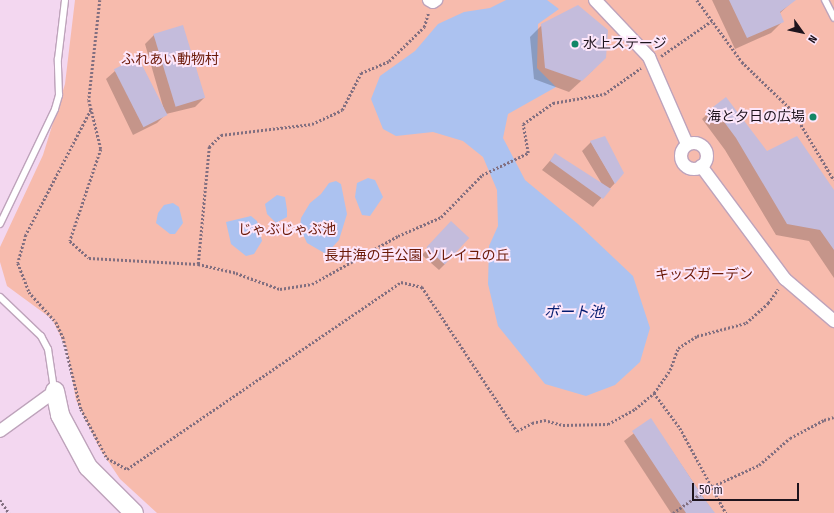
<!DOCTYPE html>
<meta charset="utf-8">
<style>
body{margin:0}
#map{position:relative;width:834px;height:513px;overflow:hidden;background:#f3d7f0;font-family:"Fira Sans Condensed","Noto Sans JP",sans-serif}
div>[style]{position:absolute}
.green>*{inset:0;background:#f7bbad}
.water>*{inset:0;background:#acc2f0}
.shadow>*{inset:0;background:#0003}
.building>*{inset:0;background:#c4bcdc;transform-origin:0 0}
.path>*{height:2.5px;margin-top:-1.25px;transform-origin:0;background:repeating-linear-gradient(90deg,#826f80 0 2px,transparent 0 4px)}
.roads{filter:drop-shadow(1px 0 #bea3bb) drop-shadow(-1px 0 #bea3bb) drop-shadow(0 1px #bea3bb) drop-shadow(0 -1px #bea3bb)}
.lane>*{height:6px;margin:-3px;padding:0 3px;transform-origin:3px;border-radius:3px;background:#fff}
.street>*{height:12px;margin:-6px;padding:0 6px;transform-origin:6px;border-radius:6px;background:#fff}
.street>.ring{margin:-6px;padding:0;box-sizing:content-box;background:none;border:12px solid #fff;border-radius:50%}
.secondary>*{height:18px;margin:-9px;padding:0 9px;transform-origin:9px;border-radius:9px;background:#fff}
.dots>*{width:11px;height:11px;translate:-50% -50%;box-sizing:border-box;border:2px solid #fde6fa;border-radius:50%}
span{translate:-50% -50%;white-space:nowrap;text-align:center;line-height:1.15;-webkit-text-stroke:4px #fde6fa;paint-order:stroke}
.poi-label{font-size:14px;color:#1e141d}
.left{translate:0 -50%;text-align:left}
.right{translate:-100% -50%;text-align:right}
.park-label{font-size:14px;color:#6b1907}
.water-label{font-size:15px;color:#041b70;font-style:italic}
.north{position:absolute;left:782px;top:12px;width:40px;height:40px;-webkit-text-stroke:3px #fde6fa;paint-order:stroke;rotate:123deg;font-size:11px;font-weight:700;line-height:16px;text-align:center;color:#1e141d}
.north::after{content:'';display:block;margin:auto;width:14px;height:18px;background:#1e141d;clip-path:polygon(50% 0,100% 100%,50% 72%,0 100%)}
.scale{position:absolute;left:692px;top:483px;width:107px;height:18px;box-sizing:border-box;border:2px solid #1e141d;border-top:0;padding-left:5px;font-size:12px;line-height:14px;white-space:nowrap;color:#1e141d;-webkit-text-stroke:3px #fde6fa;paint-order:stroke}
</style>
<div id="map">
<div class="green">
<div style="clip-path:polygon(75px 0,834px 0,834px 513px,157px 513px,120px 479px,100px 449px,76px 400px,67px 349px,52px 319px,7px 286px,0 262px,0 247px,43px 155px,65px 84px)"></div>
</div>
<div class="water">
<div style="clip-path:polygon(506px 0,547px 0,559px 9px,538px 24px,537px 68px,556px 87px,508px 114px,503px 138px,525px 180px,578px 224px,633px 276px,650px 328px,640px 362px,615px 385px,586px 396px,545px 384px,498px 326px,488px 284px,489px 246px,498px 226px,497px 190px,483px 157px,463px 141px,433px 132px,396px 136px,383px 129px,371px 99px,380px 76px,415px 51px,438px 24px,464px 12px,490px 8px)"></div>
<div style="clip-path:polygon(368px 178px,375px 180px,383px 197px,370px 216px,362px 215px,355px 197px,357px 183px)"></div>
<div style="clip-path:polygon(336px 181px,341px 184px,347px 214px,339px 240px,326px 254px,307px 243px,300px 228px,301px 218px,310px 203px,321px 194px,329px 183px)"></div>
<div style="clip-path:polygon(277px 195px,285px 197px,287px 210px,287px 217px,276px 223px,267px 214px,265px 204px)"></div>
<div style="clip-path:polygon(173px 203px,179px 207px,183px 223px,175px 234px,170px 234px,156px 223px,158px 213px,164px 205px)"></div>
<div style="clip-path:polygon(251px 216px,257px 221px,262px 241px,254px 254px,246px 256px,231px 244px,226px 222px)"></div>
</div>
<div class="shadow">
<div style="clip-path:polygon(712px 0,793px 0,793px 1px,779px 14px,782px 22px,771px 33px,735px 49px)"></div>
<div style="clip-path:polygon(542px 25px,593px 70px,569px 92px,534px 79px,530px 37px)"></div>
<div style="clip-path:polygon(154px 35px,204px 98px,195px 107px,166px 114px,157px 123px,133px 135px,106px 79px,115px 71px,164px 110px,145px 44px)"></div>
<div style="clip-path:polygon(714px 108px,766px 152px,834px 192px,834px 278px,809px 241px,776px 235px,725px 150px,702px 119px)"></div>
<div style="clip-path:polygon(591px 142px,615px 183px,593px 207px,542px 170px,555px 155px,602px 184px,582px 151px)"></div>
<div style="clip-path:polygon(445px 229px,445px 264px,439px 270px,422px 255px)"></div>
<div style="clip-path:polygon(651px 420px,714px 513px,671px 513px,624px 441px)"></div>
</div>
<div class="building">
<div style="clip-path:polygon(729px 0,796px 0,780px 12px,784px 22px,747px 38px)"></div>
<div style="clip-path:polygon(578px 5px,608px 30px,606px 58px,582px 81px,545px 68px,541px 24px)"></div>
<div style="left:183px;top:25px;width:76px;height:31px;rotate:73deg"></div>
<div style="left:138px;top:57px;width:65px;height:27px;rotate:63deg"></div>
<div style="clip-path:polygon(726px 97px,767px 151px,797px 136px,834px 190px,834px 250px,820px 230px,787px 224px,736px 138px,713px 107px)"></div>
<div style="clip-path:polygon(605px 136px,624px 173px,615px 184px,590px 141px)"></div>
<div style="clip-path:polygon(555px 153px,611px 189px,603px 199px,550px 161px)"></div>
<div style="left:451px;top:221px;width:25px;height:36px;rotate:43deg"></div>
<div style="clip-path:polygon(651px 418px,703px 497px,715px 513px,686px 513px,632px 431px)"></div>
</div>
<div class="path">
<div style="left:100px;top:0;width:101px;rotate:96.3deg"></div>
<div style="left:89px;top:100px;width:50px;rotate:76.2deg"></div>
<div style="left:101px;top:149px;width:97px;rotate:108.6deg"></div>
<div style="left:70px;top:241px;width:25px;rotate:42deg"></div>
<div style="left:89px;top:258px;width:109px;rotate:3.2deg"></div>
<div style="left:198px;top:264px;width:39px;rotate:13deg"></div>
<div style="left:236px;top:273px;width:47px;rotate:20deg"></div>
<div style="left:280px;top:289px;width:32px;rotate:-9deg"></div>
<div style="left:312px;top:284px;width:98px;rotate:-29.2deg"></div>
<div style="left:398px;top:236px;width:47px;rotate:-23.8deg"></div>
<div style="left:441px;top:217px;width:59px;rotate:-45.7deg"></div>
<div style="left:482px;top:175px;width:51px;rotate:-25.6deg"></div>
<div style="left:528px;top:153px;width:29px;rotate:-100deg"></div>
<div style="left:523px;top:124px;width:37px;rotate:-35deg"></div>
<div style="left:553px;top:103px;width:52px;rotate:-10deg"></div>
<div style="left:604px;top:94px;width:45px;rotate:-35.1deg"></div>
<div style="left:697px;top:0;width:77px;rotate:54deg"></div>
<div style="left:742px;top:62px;width:71px;rotate:43.9deg"></div>
<div style="left:793px;top:111px;width:80px;rotate:59.3deg"></div>
<div style="left:661px;top:56px;width:63px;rotate:-34.7deg"></div>
<div style="left:91px;top:110px;width:141px;rotate:117.5deg"></div>
<div style="left:26px;top:235px;width:29px;rotate:106deg"></div>
<div style="left:18px;top:263px;width:31px;rotate:69deg"></div>
<div style="left:29px;top:292px;width:40px;rotate:48deg"></div>
<div style="left:56px;top:322px;width:17px;rotate:65deg"></div>
<div style="left:63px;top:337px;width:74px;rotate:76deg"></div>
<div style="left:81px;top:409px;width:55px;rotate:62deg"></div>
<div style="left:107px;top:458px;width:23px;rotate:29deg"></div>
<div style="left:127px;top:469px;width:332px;rotate:-34.3deg"></div>
<div style="left:401px;top:282px;width:22px;rotate:13deg"></div>
<div style="left:422px;top:287px;width:173px;rotate:56.6deg"></div>
<div style="left:517px;top:431px;width:17px;rotate:-28deg"></div>
<div style="left:532px;top:423px;width:12px;rotate:-14deg"></div>
<div style="left:544px;top:420px;width:20px;rotate:15deg"></div>
<div style="left:563px;top:425px;width:45px;rotate:-1.3deg"></div>
<div style="left:608px;top:424px;width:31px;rotate:-29deg"></div>
<div style="left:635px;top:409px;width:25px;rotate:-40deg"></div>
<div style="left:654px;top:393px;width:28px;rotate:-55deg"></div>
<div style="left:670px;top:370px;width:23px;rotate:-70deg"></div>
<div style="left:678px;top:348px;width:22px;rotate:-32deg"></div>
<div style="left:697px;top:336px;width:51px;rotate:-14.9deg"></div>
<div style="left:746px;top:323px;width:30px;rotate:-42deg"></div>
<div style="left:768px;top:303px;width:17px;rotate:-54deg"></div>
<div style="left:198px;top:264px;width:118px;rotate:-84.6deg"></div>
<div style="left:209px;top:147px;width:17px;rotate:-45deg"></div>
<div style="left:221px;top:135px;width:92px;rotate:-6.9deg"></div>
<div style="left:312px;top:124px;width:33px;rotate:-25deg"></div>
<div style="left:342px;top:110px;width:42px;rotate:-62.8deg"></div>
<div style="left:361px;top:73px;width:30px;rotate:-23deg"></div>
<div style="left:389px;top:61px;width:49px;rotate:-44.2deg"></div>
<div style="left:424px;top:27px;width:14px;rotate:-73deg"></div>
<div style="left:654px;top:393px;width:44px;rotate:53.4deg"></div>
<div style="left:680px;top:428px;width:97px;rotate:61.6deg"></div>
<div style="left:0;top:500px;width:16px;rotate:55deg"></div>
<div style="left:673px;top:513px;width:44px;rotate:-34.8deg"></div>
<div style="left:709px;top:488px;width:55px;rotate:-24.7deg"></div>
<div style="left:759px;top:465px;width:41px;rotate:-41.1deg"></div>
<div style="left:790px;top:438px;width:38px;rotate:-28deg"></div>
<div style="left:824px;top:420px;width:10px;rotate:-17deg"></div>
</div>
<div class="roads">
<div class="lane">
<div style="left:825px;top:0;width:20px;rotate:63deg"></div>
<div style="left:0;top:224px;width:127px;rotate:-64.4deg"></div>
<div style="left:55px;top:109px;width:15px;rotate:-74deg"></div>
<div style="left:59px;top:95px;width:36px;rotate:-92deg"></div>
<div style="left:58px;top:59px;width:59px;rotate:-83.2deg"></div>
<div style="left:0;top:297px;width:57px;rotate:43.6deg"></div>
<div style="left:41px;top:336px;width:15px;rotate:62deg"></div>
<div style="left:48px;top:349px;width:40px;rotate:81.5deg"></div>
</div>
<div class="street">
<div style="left:429px;top:0;width:4px;rotate:27deg"></div>
<div style="left:433px;top:2px;width:4px;rotate:-34deg"></div>
<div style="left:595px;top:0;width:79px;rotate:46.5deg"></div>
<div style="left:649px;top:57px;width:95px;rotate:66.4deg"></div>
<div class="ring" style="left:681px;top:143px;width:14px;height:14px"></div>
<div style="left:701px;top:166px;width:141px;rotate:53.4deg"></div>
<div style="left:785px;top:279px;width:65px;rotate:40.6deg"></div>
<div style="left:0;top:431px;width:68px;rotate:-36deg"></div>
</div>
<div class="secondary">
<div style="left:55px;top:391px;width:25px;rotate:78deg"></div>
<div style="left:60px;top:415px;width:59px;rotate:61.7deg"></div>
<div style="left:88px;top:467px;width:65px;rotate:45deg"></div>
</div>
</div>
<div class="dots">
<div style="left:575px;top:44px;background:#118666"></div>
<div style="left:813px;top:117px;background:#118666"></div>
</div>
<div class="poi-label">
<span class="left" style="left:583px;top:44px">水上ステージ</span>
<span class="right" style="left:805px;top:117px">海と夕日の広場</span>
</div>
<div class="park-label">
<span style="left:170px;top:60px">ふれあい動物村</span>
<span style="left:287px;top:230px">じゃぶじゃぶ池</span>
<span style="left:417px;top:256px">長井海の手公園 ソレイユの丘</span>
<span style="left:704px;top:275px">キッズガーデン</span>
</div>
<div class="water-label">
<span style="left:574px;top:313px">ボート池</span>
</div>
<div class="north">N</div>
<div class="scale">50 m</div>
</div>
